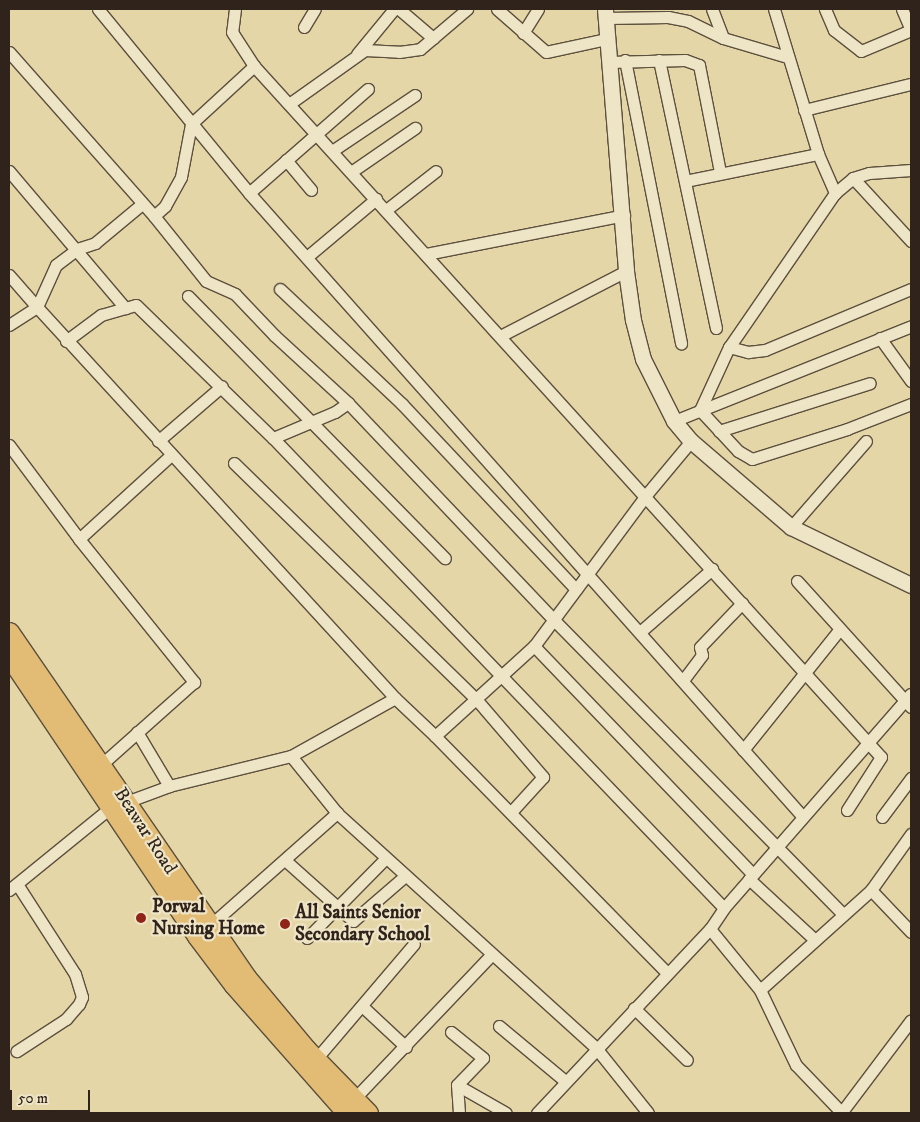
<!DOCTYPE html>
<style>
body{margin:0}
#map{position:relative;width:920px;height:1122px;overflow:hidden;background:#e5d6a7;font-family:"IM FELL DW Pica",serif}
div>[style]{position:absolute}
.roads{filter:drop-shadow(1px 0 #5c503e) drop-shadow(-1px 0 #5c503e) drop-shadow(0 1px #5c503e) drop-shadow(0 -1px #5c503e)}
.minor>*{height:11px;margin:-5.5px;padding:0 5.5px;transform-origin:5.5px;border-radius:5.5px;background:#eee4c6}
.tertiary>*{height:15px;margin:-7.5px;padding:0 7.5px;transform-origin:7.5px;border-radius:7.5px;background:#eee4c6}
.primary>*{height:19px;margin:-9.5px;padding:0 9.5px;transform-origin:9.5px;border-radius:9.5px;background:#e2bb74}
.dots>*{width:14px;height:14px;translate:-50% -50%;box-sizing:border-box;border:2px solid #eee4c6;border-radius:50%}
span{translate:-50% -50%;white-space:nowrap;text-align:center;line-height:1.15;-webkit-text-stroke:4.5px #eee4c6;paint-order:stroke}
.street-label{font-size:19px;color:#2f231b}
.poi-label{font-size:19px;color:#2f231b;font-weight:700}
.left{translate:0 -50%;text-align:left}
.frame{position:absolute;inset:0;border:10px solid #2f231b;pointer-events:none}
.scale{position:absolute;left:10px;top:1090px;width:80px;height:22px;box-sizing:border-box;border:2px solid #2f231b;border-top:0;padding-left:6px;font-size:15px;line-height:18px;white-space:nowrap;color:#2f231b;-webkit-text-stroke:4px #eee4c6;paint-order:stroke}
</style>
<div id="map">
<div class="roads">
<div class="minor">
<div style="left:98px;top:9px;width:238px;rotate:50.6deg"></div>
<div style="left:249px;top:193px;width:834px;rotate:48.4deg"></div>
<div style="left:235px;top:9px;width:23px;rotate:97deg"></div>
<div style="left:232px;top:32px;width:40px;rotate:57.1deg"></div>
<div style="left:254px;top:66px;width:933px;rotate:47.78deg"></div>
<div style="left:881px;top:757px;width:63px;rotate:122.7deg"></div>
<div style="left:399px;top:9px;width:45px;rotate:40.5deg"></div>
<div style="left:497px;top:9px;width:65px;rotate:41.3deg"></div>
<div style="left:546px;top:52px;width:61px;rotate:-12.2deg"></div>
<div style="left:712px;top:9px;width:31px;rotate:69deg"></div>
<div style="left:723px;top:38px;width:67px;rotate:16.5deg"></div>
<div style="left:774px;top:9px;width:152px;rotate:73.1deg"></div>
<div style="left:818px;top:154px;width:43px;rotate:66.4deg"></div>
<div style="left:825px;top:9px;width:23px;rotate:67deg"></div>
<div style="left:834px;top:30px;width:34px;rotate:38deg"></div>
<div style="left:861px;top:51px;width:54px;rotate:-22.8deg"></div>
<div style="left:902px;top:9px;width:23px;rotate:67deg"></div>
<div style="left:606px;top:18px;width:62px;rotate:-0.9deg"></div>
<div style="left:668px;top:17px;width:20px;rotate:11deg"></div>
<div style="left:688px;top:21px;width:39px;rotate:26deg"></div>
<div style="left:304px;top:27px;width:21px;rotate:-59deg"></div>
<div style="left:523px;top:33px;width:28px;rotate:-58deg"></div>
<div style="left:9px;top:52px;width:219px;rotate:48.5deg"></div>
<div style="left:154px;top:216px;width:83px;rotate:51.3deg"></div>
<div style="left:206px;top:281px;width:32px;rotate:24deg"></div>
<div style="left:235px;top:294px;width:58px;rotate:46.4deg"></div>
<div style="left:275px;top:336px;width:99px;rotate:42.5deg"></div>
<div style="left:348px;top:403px;width:299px;rotate:46.5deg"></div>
<div style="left:554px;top:620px;width:412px;rotate:45.5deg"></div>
<div style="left:357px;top:54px;width:58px;rotate:-50.6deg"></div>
<div style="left:625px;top:60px;width:289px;rotate:78.8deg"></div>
<div style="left:659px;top:60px;width:274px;rotate:78deg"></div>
<div style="left:609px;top:62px;width:76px;rotate:-1.5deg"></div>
<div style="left:685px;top:60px;width:15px;rotate:20deg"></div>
<div style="left:699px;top:65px;width:109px;rotate:78.9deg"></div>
<div style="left:289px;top:104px;width:93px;rotate:-35.4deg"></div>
<div style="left:365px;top:50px;width:34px;rotate:3deg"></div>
<div style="left:399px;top:52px;width:21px;rotate:-8deg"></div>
<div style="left:420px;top:49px;width:62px;rotate:-40.4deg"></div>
<div style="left:804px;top:110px;width:110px;rotate:-13.7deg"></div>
<div style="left:332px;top:151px;width:100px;rotate:-34deg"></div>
<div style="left:286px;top:160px;width:39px;rotate:50deg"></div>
<div style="left:911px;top:170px;width:42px;rotate:175.9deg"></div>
<div style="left:869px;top:173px;width:17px;rotate:163deg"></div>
<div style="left:853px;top:178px;width:23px;rotate:140deg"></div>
<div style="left:835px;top:193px;width:187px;rotate:124.5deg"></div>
<div style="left:729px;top:347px;width:69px;rotate:114.7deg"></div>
<div style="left:700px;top:410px;width:56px;rotate:47.2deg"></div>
<div style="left:738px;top:451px;width:16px;rotate:30deg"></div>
<div style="left:752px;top:459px;width:100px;rotate:-17.5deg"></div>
<div style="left:847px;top:429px;width:69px;rotate:-21.3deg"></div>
<div style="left:9px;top:171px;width:180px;rotate:49.7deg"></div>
<div style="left:351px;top:172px;width:78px;rotate:-34.5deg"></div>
<div style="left:853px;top:178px;width:86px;rotate:47.4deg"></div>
<div style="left:685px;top:181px;width:136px;rotate:-11.5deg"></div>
<div style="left:249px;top:193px;width:158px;rotate:-41.2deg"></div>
<div style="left:386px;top:210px;width:63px;rotate:-38deg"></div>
<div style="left:154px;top:216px;width:15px;rotate:-42deg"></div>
<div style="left:165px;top:206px;width:33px;rotate:-61deg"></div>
<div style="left:181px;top:177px;width:54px;rotate:-79.3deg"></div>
<div style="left:191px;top:124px;width:86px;rotate:-42.6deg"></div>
<div style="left:426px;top:254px;width:202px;rotate:-11.1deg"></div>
<div style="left:308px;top:256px;width:89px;rotate:-40deg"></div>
<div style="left:9px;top:275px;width:43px;rotate:48.8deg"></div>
<div style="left:37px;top:307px;width:46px;rotate:-65.7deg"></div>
<div style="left:56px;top:265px;width:26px;rotate:-37deg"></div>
<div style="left:77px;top:249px;width:19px;rotate:-18deg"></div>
<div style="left:95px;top:243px;width:61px;rotate:-39.7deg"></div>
<div style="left:280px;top:289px;width:168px;rotate:43.3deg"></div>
<div style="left:402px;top:404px;width:254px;rotate:46.8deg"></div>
<div style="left:188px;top:296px;width:367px;rotate:45.6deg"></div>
<div style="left:9px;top:325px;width:33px;rotate:-33deg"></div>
<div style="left:37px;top:307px;width:530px;rotate:47.52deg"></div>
<div style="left:500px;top:336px;width:142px;rotate:-27.3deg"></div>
<div style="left:880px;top:338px;width:53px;rotate:54.2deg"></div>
<div style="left:66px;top:341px;width:44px;rotate:-36.6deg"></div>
<div style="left:101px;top:315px;width:36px;rotate:-16deg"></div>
<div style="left:136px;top:305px;width:191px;rotate:44.2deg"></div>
<div style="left:273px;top:438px;width:67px;rotate:-22.8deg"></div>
<div style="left:335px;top:412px;width:16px;rotate:-35deg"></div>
<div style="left:729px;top:347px;width:20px;rotate:15deg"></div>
<div style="left:748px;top:352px;width:17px;rotate:-7deg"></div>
<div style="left:765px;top:350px;width:158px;rotate:-22.7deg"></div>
<div style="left:674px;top:421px;width:255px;rotate:-21.8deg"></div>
<div style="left:719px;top:431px;width:158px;rotate:-17.6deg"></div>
<div style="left:273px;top:438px;width:651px;rotate:46.18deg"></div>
<div style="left:158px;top:441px;width:84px;rotate:-40.7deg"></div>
<div style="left:9px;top:445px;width:117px;rotate:53.3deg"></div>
<div style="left:79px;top:539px;width:184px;rotate:51.2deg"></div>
<div style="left:194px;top:682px;width:125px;rotate:138.3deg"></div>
<div style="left:234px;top:463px;width:338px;rotate:44.3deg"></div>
<div style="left:476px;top:699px;width:103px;rotate:49.3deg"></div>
<div style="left:543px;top:777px;width:47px;rotate:132.4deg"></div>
<div style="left:791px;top:527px;width:114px;rotate:-48.9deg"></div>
<div style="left:79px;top:539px;width:125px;rotate:-42.4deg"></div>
<div style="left:797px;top:581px;width:170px;rotate:47.9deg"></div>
<div style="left:640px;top:632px;width:96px;rotate:-41.2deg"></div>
<div style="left:534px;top:646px;width:316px;rotate:46.2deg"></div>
<div style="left:684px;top:679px;width:30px;rotate:-53deg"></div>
<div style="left:702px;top:655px;width:8px;rotate:-104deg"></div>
<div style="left:700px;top:647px;width:61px;rotate:-46.3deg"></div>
<div style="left:137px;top:732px;width:63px;rotate:59.3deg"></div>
<div style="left:435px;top:736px;width:332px;rotate:45.6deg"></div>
<div style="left:743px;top:750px;width:154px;rotate:-51.3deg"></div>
<div style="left:291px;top:756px;width:73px;rotate:51.1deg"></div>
<div style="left:337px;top:813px;width:350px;rotate:42.2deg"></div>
<div style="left:596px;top:1048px;width:83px;rotate:51.3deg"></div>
<div style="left:882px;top:817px;width:49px;rotate:-53.4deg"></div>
<div style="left:286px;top:861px;width:90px;rotate:41.8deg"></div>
<div style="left:353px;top:921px;width:69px;rotate:-40.9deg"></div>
<div style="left:749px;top:879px;width:88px;rotate:42.7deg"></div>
<div style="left:17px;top:884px;width:107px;rotate:57.2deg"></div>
<div style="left:75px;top:974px;width:24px;rotate:73deg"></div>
<div style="left:82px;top:997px;width:8px;rotate:113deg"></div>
<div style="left:79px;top:1004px;width:20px;rotate:131deg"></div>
<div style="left:66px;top:1019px;width:59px;rotate:146.9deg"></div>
<div style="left:9px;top:890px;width:130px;rotate:-39.1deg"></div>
<div style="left:110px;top:808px;width:63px;rotate:-20.4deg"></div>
<div style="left:169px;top:786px;width:126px;rotate:-13.8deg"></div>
<div style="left:291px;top:756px;width:119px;rotate:-29.1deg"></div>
<div style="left:395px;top:698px;width:55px;rotate:43.5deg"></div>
<div style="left:435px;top:736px;width:134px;rotate:-42.3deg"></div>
<div style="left:534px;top:646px;width:188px;rotate:-53.4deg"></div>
<div style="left:646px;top:495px;width:70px;rotate:-50.2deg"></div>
<div style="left:871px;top:890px;width:58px;rotate:46.4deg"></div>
<div style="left:207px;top:928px;width:174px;rotate:-41.5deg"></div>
<div style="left:710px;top:929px;width:79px;rotate:50.7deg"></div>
<div style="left:760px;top:990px;width:83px;rotate:64.4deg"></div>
<div style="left:796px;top:1065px;width:66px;rotate:46.2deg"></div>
<div style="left:307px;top:938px;width:112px;rotate:-45.4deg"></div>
<div style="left:760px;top:990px;width:149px;rotate:-42deg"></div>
<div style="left:871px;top:890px;width:69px;rotate:-54.5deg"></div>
<div style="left:362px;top:1006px;width:60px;rotate:43deg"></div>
<div style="left:634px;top:1008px;width:74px;rotate:44.5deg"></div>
<div style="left:499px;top:1026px;width:86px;rotate:39.8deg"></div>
<div style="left:451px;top:1032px;width:41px;rotate:39.1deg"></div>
<div style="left:483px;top:1058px;width:37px;rotate:134deg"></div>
<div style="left:316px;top:1059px;width:151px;rotate:-49.6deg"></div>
<div style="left:354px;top:1099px;width:200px;rotate:-46.4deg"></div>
<div style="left:459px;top:1113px;width:28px;rotate:-94deg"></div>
<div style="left:457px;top:1085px;width:56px;rotate:29.7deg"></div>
<div style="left:537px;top:1113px;width:253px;rotate:-46.8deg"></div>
<div style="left:710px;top:929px;width:25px;rotate:-56deg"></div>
<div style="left:724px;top:908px;width:284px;rotate:-48.9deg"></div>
<div style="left:841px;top:1113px;width:116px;rotate:-53deg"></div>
</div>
<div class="tertiary">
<div style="left:605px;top:9px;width:263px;rotate:85.4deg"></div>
<div style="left:626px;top:271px;width:49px;rotate:81.9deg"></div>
<div style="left:633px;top:320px;width:40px;rotate:75.6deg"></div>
<div style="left:643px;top:359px;width:69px;rotate:63.4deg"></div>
<div style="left:674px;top:421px;width:26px;rotate:50deg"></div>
<div style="left:691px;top:441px;width:132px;rotate:40.7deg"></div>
<div style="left:791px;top:527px;width:133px;rotate:25.8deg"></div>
</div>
<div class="primary">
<div style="left:9px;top:632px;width:419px;rotate:55.5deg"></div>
<div style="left:246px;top:977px;width:94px;rotate:50.2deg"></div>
<div style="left:306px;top:1049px;width:89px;rotate:45.9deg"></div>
<div style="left:9px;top:656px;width:337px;rotate:56.1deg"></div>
<div style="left:197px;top:936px;width:61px;rotate:52.9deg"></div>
<div style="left:234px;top:985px;width:171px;rotate:48.6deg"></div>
</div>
</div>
<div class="dots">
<div style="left:141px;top:918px;background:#8f2418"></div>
<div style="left:285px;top:924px;background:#8f2418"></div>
</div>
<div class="street-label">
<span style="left:145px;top:831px;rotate:57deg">Beawar Road</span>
</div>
<div class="poi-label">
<span class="left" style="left:152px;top:918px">Porwal<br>Nursing Home</span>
<span class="left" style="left:295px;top:924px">All Saints Senior<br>Secondary School</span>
</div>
<div class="frame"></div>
<div class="scale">50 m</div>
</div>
